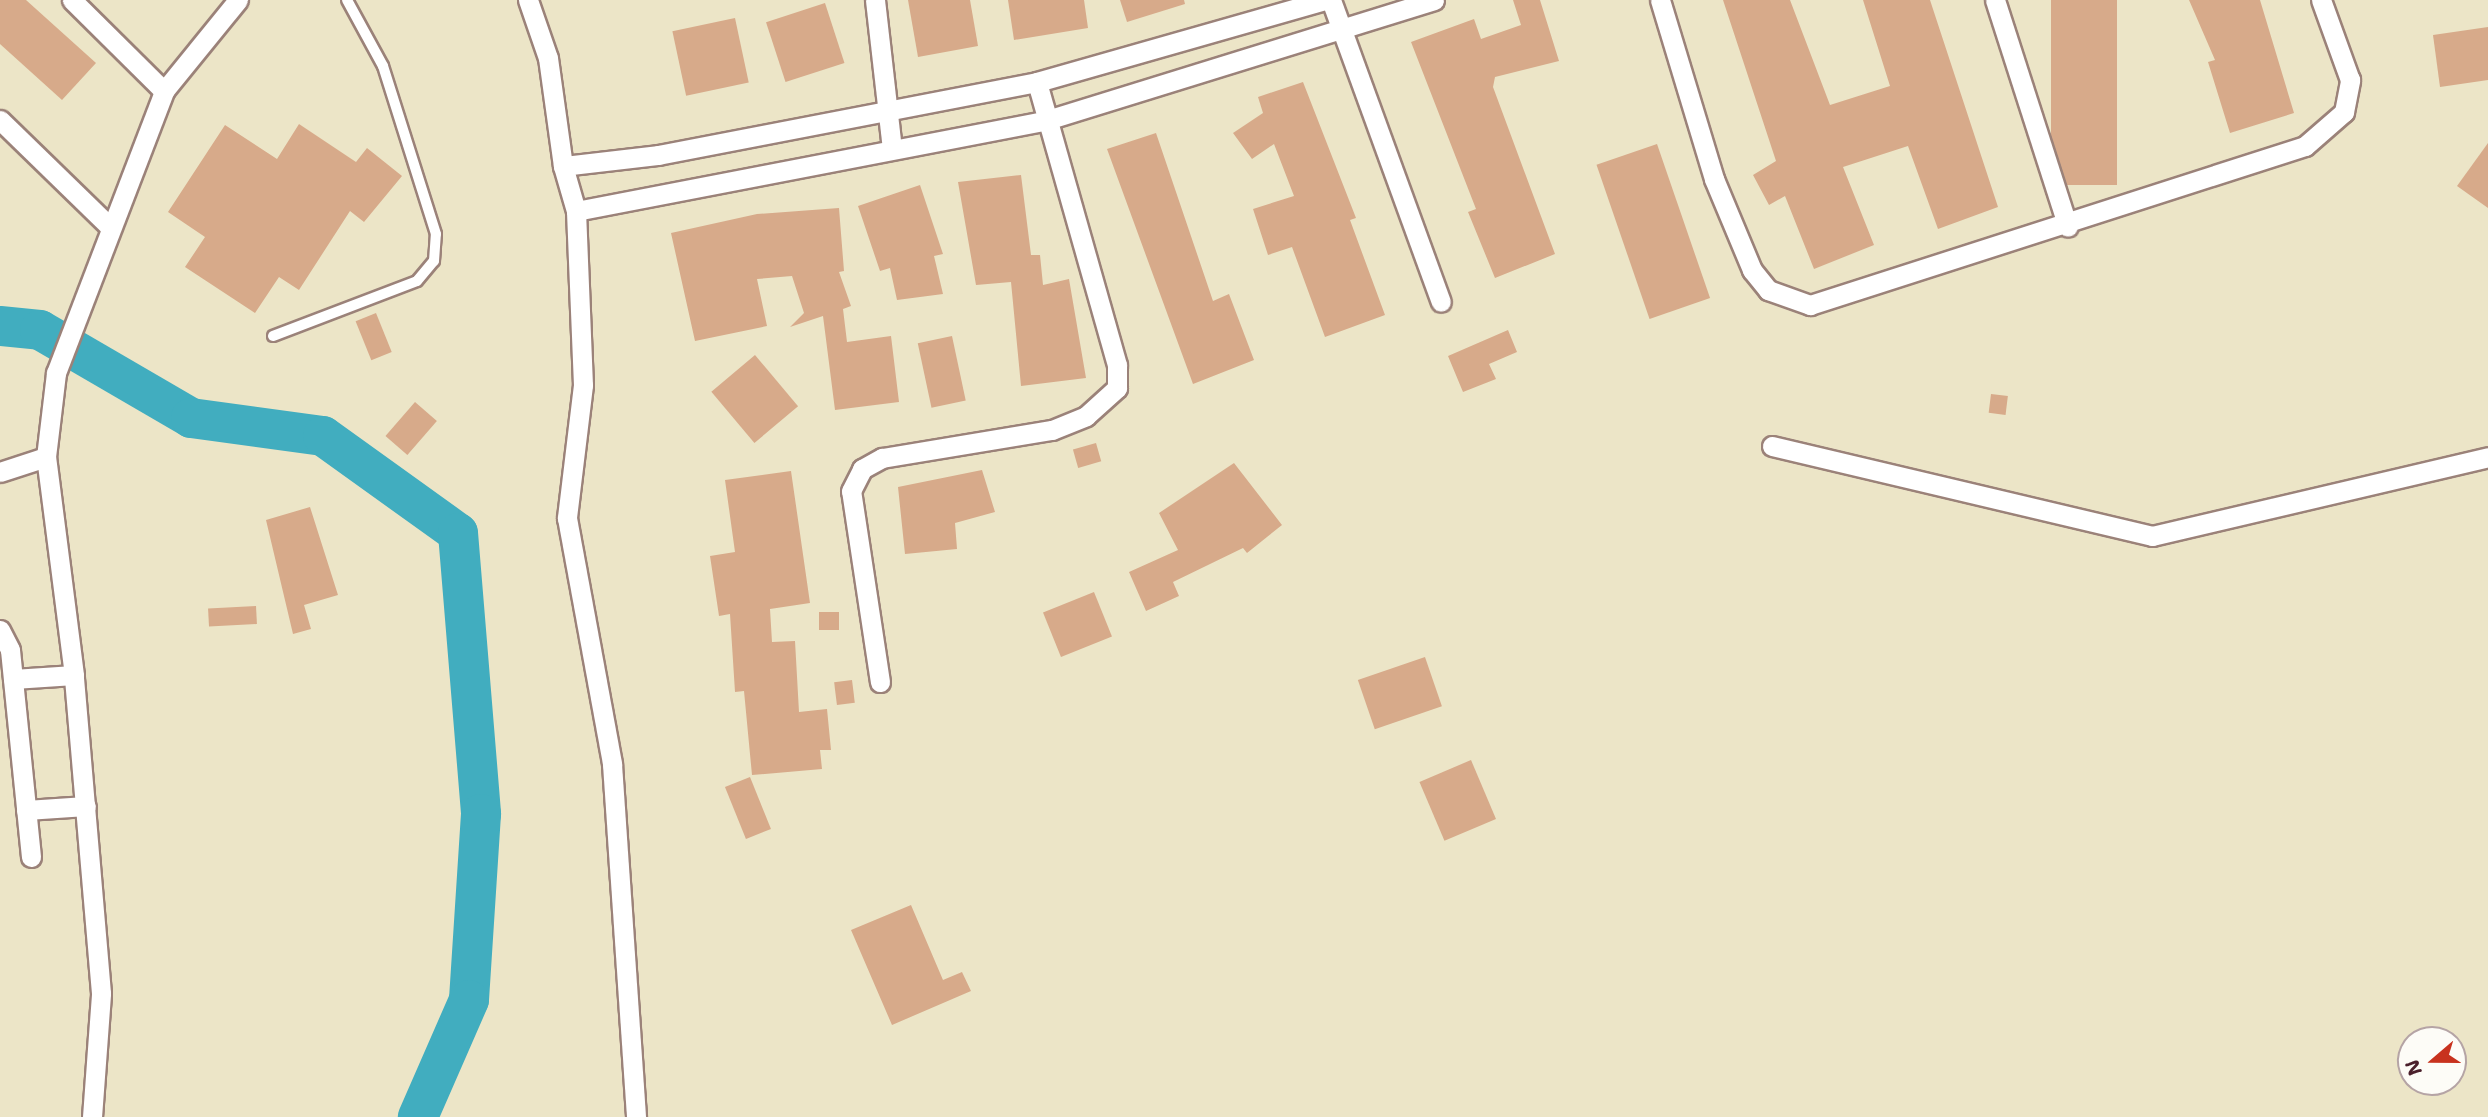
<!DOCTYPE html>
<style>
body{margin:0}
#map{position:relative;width:2488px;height:1117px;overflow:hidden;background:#ece5c7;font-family:"Shantell Sans",sans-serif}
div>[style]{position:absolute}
.river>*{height:40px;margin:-20px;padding:0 20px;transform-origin:20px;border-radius:20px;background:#41adbf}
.building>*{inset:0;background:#d7aa8a;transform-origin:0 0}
.roads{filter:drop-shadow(2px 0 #9b8279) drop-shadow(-2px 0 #9b8279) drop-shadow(0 2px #9b8279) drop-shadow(0 -2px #9b8279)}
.service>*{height:10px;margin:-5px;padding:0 5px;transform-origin:5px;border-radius:5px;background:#fff}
.minor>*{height:19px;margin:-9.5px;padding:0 9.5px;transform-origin:9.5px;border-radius:9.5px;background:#fff}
span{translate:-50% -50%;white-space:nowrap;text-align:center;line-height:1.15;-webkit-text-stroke:5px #fdfcf7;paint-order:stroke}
.north{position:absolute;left:2397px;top:1026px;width:70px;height:70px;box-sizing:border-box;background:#fdfcf7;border:2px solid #b5a4a5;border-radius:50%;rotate:250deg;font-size:19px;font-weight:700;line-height:28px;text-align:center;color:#4a1f2b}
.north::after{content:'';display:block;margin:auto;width:24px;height:32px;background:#c8321e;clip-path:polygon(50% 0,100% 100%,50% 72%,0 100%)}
</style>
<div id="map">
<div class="river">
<div style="left:0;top:326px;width:40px;rotate:5.7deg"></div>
<div style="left:40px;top:330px;width:175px;rotate:30.2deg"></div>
<div style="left:191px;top:418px;width:133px;rotate:7.8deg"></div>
<div style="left:323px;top:436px;width:166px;rotate:35.7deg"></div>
<div style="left:458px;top:533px;width:282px;rotate:85.3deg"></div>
<div style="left:481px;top:814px;width:186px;rotate:93.7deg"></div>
<div style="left:469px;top:1000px;width:128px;rotate:113.6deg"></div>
</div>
<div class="building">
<div style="clip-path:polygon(0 0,26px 0,96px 63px,62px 100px,0 44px)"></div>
<div style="clip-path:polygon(908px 0,970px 0,978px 46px,918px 57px)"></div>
<div style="clip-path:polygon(1008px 0,1084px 0,1088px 28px,1014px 40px)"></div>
<div style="clip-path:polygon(1120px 0,1184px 0,1185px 4px,1127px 22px)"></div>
<div style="clip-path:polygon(1513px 0,1540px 0,1559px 61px,1495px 77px,1493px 87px,1555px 254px,1495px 278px,1468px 212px,1476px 209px,1411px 42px,1474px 19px,1481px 39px,1521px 25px)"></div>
<div style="clip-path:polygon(1723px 0,1790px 0,1830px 105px,1890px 86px,1863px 0,1930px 0,1998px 207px,1938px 229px,1908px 146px,1843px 167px,1874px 245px,1814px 269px,1785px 196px,1769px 205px,1753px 175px,1776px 161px)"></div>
<div style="left:2051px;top:0;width:66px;height:185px"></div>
<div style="clip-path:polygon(2189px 0,2260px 0,2294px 113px,2230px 133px,2208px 62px,2215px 60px)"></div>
<div style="left:825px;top:3px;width:63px;height:62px;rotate:72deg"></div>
<div style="left:735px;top:18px;width:66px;height:64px;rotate:78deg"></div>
<div style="clip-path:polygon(2488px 27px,2488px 80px,2440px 87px,2433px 35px)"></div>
<div style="clip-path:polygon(1303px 82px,1356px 218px,1350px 220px,1385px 315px,1325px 337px,1292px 247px,1268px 255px,1253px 209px,1294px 196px,1274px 144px,1252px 159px,1233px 133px,1263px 113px,1258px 97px)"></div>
<div style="clip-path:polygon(299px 124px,356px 162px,367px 148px,402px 176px,364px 222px,350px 211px,299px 290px,279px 277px,255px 313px,185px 267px,205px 237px,168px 212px,225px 125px,277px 159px)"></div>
<div style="clip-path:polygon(1156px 133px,1213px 301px,1229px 294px,1254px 360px,1193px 384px,1107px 149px)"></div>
<div style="clip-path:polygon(2488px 143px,2488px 208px,2457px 186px)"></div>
<div style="left:1657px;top:144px;width:163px;height:64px;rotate:71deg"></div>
<div style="clip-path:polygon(1021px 175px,1031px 255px,1040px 255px,1043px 285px,1069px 279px,1086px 378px,1021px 386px,1011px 282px,976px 285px,958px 182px)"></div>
<div style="clip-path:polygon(920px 185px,943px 254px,934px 256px,943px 294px,897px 300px,890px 268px,880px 271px,858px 206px)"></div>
<div style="clip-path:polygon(839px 208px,844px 271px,839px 272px,851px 306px,843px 309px,847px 342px,891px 336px,899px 402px,835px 410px,823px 316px,790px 327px,804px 313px,792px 276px,757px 279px,767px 326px,695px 341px,671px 233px,757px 214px)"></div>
<div style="left:376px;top:313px;width:42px;height:22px;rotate:68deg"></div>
<div style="clip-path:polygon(1508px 330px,1517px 352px,1489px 364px,1496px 379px,1463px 392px,1448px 356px)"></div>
<div style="left:952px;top:336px;width:66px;height:35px;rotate:78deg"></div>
<div style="left:755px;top:355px;width:67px;height:57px;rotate:50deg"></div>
<div style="left:1991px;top:394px;width:17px;height:19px;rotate:7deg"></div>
<div style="left:415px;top:402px;width:29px;height:45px;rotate:41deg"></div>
<div style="left:1096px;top:443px;width:19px;height:24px;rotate:74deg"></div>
<div style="clip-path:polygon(1234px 463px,1282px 525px,1247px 553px,1243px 548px,1173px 582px,1179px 596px,1146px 611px,1129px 572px,1178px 550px,1159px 513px)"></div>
<div style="clip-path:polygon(982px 470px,995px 512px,955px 523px,957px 549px,905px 554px,898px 487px)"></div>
<div style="clip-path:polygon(791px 471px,810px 603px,770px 609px,772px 642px,795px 641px,799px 712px,827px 709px,831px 750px,820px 750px,822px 769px,752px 775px,744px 691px,735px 692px,730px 614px,719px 616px,710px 556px,735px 552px,725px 480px)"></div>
<div style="clip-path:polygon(310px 507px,338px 595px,304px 605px,311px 629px,293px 634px,266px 520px)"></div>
<div style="left:1094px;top:592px;width:48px;height:55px;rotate:68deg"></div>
<div style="left:256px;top:606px;width:18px;height:48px;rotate:87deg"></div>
<div style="left:819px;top:612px;width:20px;height:18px"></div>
<div style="left:1425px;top:657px;width:52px;height:71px;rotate:71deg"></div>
<div style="left:852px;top:680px;width:23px;height:18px;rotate:83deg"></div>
<div style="left:1471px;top:760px;width:64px;height:56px;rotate:67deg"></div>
<div style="left:750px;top:777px;width:56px;height:27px;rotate:68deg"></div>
<div style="clip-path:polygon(911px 905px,943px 980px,962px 972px,971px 991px,892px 1025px,851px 930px)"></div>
</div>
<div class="roads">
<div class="service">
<div style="left:273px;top:336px;width:154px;rotate:-20.9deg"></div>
<div style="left:417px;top:281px;width:26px;rotate:-50deg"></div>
<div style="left:434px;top:261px;width:27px;rotate:-86deg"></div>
<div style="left:436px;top:234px;width:176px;rotate:-107.5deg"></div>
<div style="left:383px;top:66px;width:75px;rotate:-118.6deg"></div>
</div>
<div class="minor">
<div style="left:72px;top:0;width:129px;rotate:44.7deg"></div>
<div style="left:528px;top:0;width:61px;rotate:71deg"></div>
<div style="left:548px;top:58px;width:109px;rotate:82.1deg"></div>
<div style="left:563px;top:166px;width:47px;rotate:73.9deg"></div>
<div style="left:576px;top:211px;width:174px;rotate:87.7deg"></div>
<div style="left:583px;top:385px;width:134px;rotate:96.9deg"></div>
<div style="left:567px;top:518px;width:250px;rotate:79.6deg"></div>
<div style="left:612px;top:764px;width:354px;rotate:86.1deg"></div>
<div style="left:875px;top:0;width:150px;rotate:83.5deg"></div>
<div style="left:1331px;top:0;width:321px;rotate:70deg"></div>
<div style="left:1660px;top:0;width:187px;rotate:73.2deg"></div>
<div style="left:1714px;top:179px;width:99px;rotate:67.3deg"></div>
<div style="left:1752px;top:270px;width:26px;rotate:51deg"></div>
<div style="left:1768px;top:290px;width:45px;rotate:19.7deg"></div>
<div style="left:1810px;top:305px;width:520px;rotate:-17.81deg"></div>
<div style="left:2305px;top:146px;width:52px;rotate:-41.1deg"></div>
<div style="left:2344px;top:112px;width:33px;rotate:-79deg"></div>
<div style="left:2350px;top:80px;width:85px;rotate:-109.9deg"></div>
<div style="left:1995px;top:0;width:238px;rotate:72.2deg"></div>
<div style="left:0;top:120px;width:151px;rotate:44.2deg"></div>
<div style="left:563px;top:166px;width:96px;rotate:-6.6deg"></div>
<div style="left:658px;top:155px;width:386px;rotate:-10.9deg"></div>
<div style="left:1037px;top:82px;width:299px;rotate:-15.9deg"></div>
<div style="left:576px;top:211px;width:480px;rotate:-10.9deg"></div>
<div style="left:1047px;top:120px;width:405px;rotate:-17.2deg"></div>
<div style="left:1772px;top:446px;width:391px;rotate:13.3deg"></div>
<div style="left:2152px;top:536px;width:345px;rotate:-13.2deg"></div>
<div style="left:0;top:472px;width:48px;rotate:-18.1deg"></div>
<div style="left:0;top:630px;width:22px;rotate:63deg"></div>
<div style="left:10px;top:650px;width:208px;rotate:84.2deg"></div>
<div style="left:13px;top:679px;width:61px;rotate:-3.8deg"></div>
<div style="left:880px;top:682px;width:193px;rotate:-98.6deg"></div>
<div style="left:851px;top:491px;width:25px;rotate:-63deg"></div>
<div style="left:862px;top:469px;width:23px;rotate:-29deg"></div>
<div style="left:882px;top:458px;width:172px;rotate:-9.4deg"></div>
<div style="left:1052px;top:430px;width:37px;rotate:-22deg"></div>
<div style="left:1086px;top:416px;width:42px;rotate:-42.1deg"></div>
<div style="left:1117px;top:388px;width:23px;rotate:-90deg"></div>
<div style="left:1117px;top:365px;width:294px;rotate:-105.8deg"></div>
<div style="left:26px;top:810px;width:60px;rotate:-3.8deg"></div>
<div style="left:92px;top:1117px;width:124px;rotate:-85.8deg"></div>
<div style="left:101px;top:993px;width:319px;rotate:-94.9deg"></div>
<div style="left:74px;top:675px;width:220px;rotate:-97.3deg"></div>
<div style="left:46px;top:457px;width:85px;rotate:-83.2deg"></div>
<div style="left:56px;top:373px;width:302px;rotate:-69deg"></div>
<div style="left:164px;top:91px;width:117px;rotate:-50.9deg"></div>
</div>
</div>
<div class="north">N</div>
</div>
